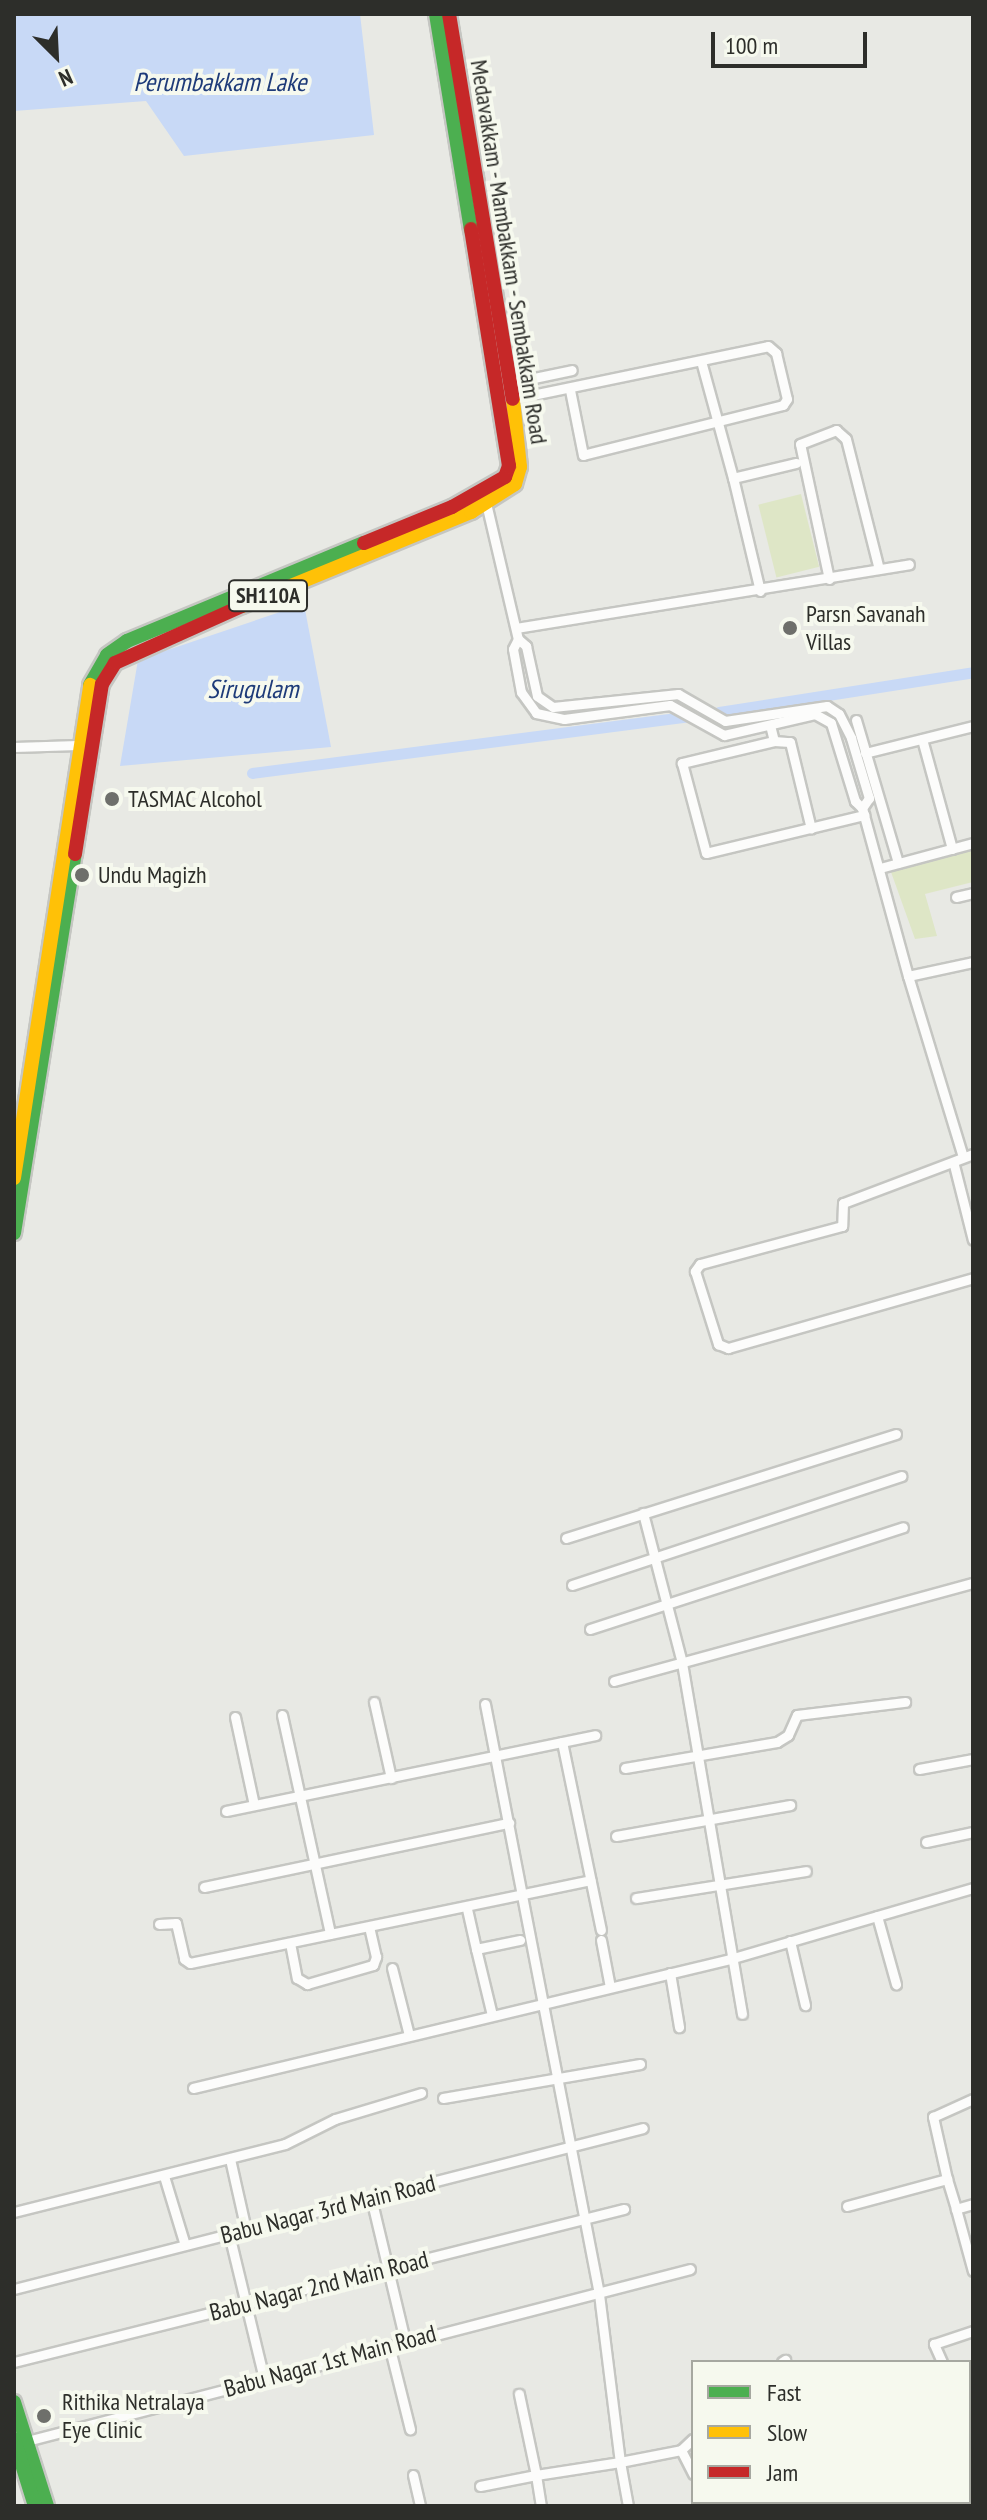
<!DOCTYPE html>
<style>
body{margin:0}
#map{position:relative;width:987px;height:2520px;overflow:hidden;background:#e8e9e4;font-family:"PT Sans Narrow",sans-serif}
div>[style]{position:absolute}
.green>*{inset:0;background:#dee6c6;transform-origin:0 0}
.water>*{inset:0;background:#c8d9f6}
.canal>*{height:11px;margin:-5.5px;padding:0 5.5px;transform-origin:5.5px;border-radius:5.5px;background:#c8d9f6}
.roads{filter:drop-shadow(2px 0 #c5c6c2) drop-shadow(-2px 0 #c5c6c2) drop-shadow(0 2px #c5c6c2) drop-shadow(0 -2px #c5c6c2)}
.street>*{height:9px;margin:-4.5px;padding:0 4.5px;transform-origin:4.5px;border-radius:4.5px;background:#fcfcfb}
.fast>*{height:14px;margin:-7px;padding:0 7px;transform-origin:7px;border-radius:7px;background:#4caf50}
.slow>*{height:14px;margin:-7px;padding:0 7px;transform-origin:7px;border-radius:7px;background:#ffc107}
.jam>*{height:14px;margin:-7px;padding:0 7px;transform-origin:7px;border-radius:7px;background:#c62828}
.dots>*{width:22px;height:22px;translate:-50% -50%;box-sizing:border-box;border:4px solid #f6f9ee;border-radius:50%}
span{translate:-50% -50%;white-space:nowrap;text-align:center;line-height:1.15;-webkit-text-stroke:8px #f6f9ee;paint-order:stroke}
.shield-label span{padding:2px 6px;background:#f6f9ee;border:2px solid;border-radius:6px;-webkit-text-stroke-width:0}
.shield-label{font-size:22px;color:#2d2e2a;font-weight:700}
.street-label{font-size:24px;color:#2d2e2a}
.poi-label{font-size:24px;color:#2d2e2a}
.left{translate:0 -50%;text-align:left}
.water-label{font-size:26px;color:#1e3b79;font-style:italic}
.frame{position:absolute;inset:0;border:16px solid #2d2e2a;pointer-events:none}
.legend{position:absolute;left:691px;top:2360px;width:280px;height:144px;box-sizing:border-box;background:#f6f9ee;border:2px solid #a6a8a0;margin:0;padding:10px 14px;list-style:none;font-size:24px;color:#2d2e2a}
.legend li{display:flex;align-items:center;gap:16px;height:40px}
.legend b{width:40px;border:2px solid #a6a8a0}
.north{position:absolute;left:16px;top:16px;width:80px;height:80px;-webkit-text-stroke:6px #f6f9ee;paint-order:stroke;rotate:156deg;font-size:22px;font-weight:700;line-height:32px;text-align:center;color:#2d2e2a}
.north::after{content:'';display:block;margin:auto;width:28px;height:36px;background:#2d2e2a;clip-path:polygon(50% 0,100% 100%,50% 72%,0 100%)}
.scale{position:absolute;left:711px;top:32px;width:156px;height:36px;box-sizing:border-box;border:4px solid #2d2e2a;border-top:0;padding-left:10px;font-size:24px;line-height:28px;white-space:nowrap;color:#2d2e2a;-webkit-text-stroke:6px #f6f9ee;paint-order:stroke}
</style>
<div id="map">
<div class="green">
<div style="left:801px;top:494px;width:75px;height:44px;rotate:76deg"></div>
<div style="clip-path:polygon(973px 850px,973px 882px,925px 894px,937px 936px,915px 939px,891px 872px)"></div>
</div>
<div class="water">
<div style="clip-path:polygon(14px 14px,360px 14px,374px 135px,184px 156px,146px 101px,14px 111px)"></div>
<div style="clip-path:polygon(304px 604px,331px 747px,120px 766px,138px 660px)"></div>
</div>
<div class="canal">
<div style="left:719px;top:712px;width:257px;rotate:-8.9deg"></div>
<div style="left:252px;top:773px;width:440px;rotate:-7.4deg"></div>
</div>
<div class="roads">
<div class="street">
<div style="left:701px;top:361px;width:121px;rotate:74.7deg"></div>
<div style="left:510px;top:383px;width:63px;rotate:-11.8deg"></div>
<div style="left:513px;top:399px;width:260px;rotate:-11.7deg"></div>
<div style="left:768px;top:346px;width:11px;rotate:41deg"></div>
<div style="left:776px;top:353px;width:47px;rotate:76.6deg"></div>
<div style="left:787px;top:399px;width:7px;rotate:124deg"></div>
<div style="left:783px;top:405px;width:206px;rotate:166deg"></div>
<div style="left:583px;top:455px;width:66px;rotate:-101.3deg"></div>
<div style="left:486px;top:503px;width:140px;rotate:76.8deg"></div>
<div style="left:518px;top:639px;width:11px;rotate:117deg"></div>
<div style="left:513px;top:649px;width:44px;rotate:79.5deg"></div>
<div style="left:521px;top:692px;width:26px;rotate:54deg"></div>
<div style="left:536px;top:713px;width:29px;rotate:12deg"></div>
<div style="left:564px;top:719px;width:107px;rotate:-7.5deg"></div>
<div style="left:670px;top:705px;width:62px;rotate:29.1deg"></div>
<div style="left:724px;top:735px;width:93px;rotate:-13deg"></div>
<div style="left:815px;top:714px;width:18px;rotate:29deg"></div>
<div style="left:831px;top:723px;width:82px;rotate:72.9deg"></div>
<div style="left:855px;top:801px;width:10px;rotate:45deg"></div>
<div style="left:862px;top:808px;width:174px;rotate:74.7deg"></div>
<div style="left:829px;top:579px;width:138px;rotate:-102.1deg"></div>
<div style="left:800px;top:444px;width:39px;rotate:-21deg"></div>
<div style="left:836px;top:430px;width:13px;rotate:42deg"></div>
<div style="left:846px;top:439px;width:134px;rotate:75.8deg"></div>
<div style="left:760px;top:591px;width:116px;rotate:-103.4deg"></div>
<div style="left:733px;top:478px;width:65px;rotate:-13.4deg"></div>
<div style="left:516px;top:628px;width:398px;rotate:-9.2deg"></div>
<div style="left:518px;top:639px;width:11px;rotate:41deg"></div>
<div style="left:526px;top:646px;width:51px;rotate:77.6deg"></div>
<div style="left:537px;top:696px;width:19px;rotate:35deg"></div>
<div style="left:553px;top:707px;width:126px;rotate:-5.9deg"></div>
<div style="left:678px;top:694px;width:54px;rotate:29.9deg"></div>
<div style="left:725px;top:721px;width:103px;rotate:-8.4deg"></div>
<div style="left:827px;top:706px;width:14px;rotate:34deg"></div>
<div style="left:839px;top:714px;width:27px;rotate:63deg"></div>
<div style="left:851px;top:738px;width:63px;rotate:73.3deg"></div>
<div style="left:869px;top:798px;width:12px;rotate:125deg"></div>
<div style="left:856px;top:720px;width:149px;rotate:73.6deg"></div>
<div style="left:770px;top:725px;width:16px;rotate:76deg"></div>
<div style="left:774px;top:741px;width:95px;rotate:166.6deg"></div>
<div style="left:682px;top:763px;width:93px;rotate:75.1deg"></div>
<div style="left:706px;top:853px;width:163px;rotate:-13.5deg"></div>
<div style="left:922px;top:739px;width:114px;rotate:74.7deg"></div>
<div style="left:774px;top:741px;width:16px;rotate:4deg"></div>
<div style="left:790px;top:742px;width:89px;rotate:76.4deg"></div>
<div style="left:14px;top:747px;width:64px;rotate:-1.8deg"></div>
<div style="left:865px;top:753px;width:111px;rotate:-14deg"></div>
<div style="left:880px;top:868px;width:96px;rotate:-15deg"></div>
<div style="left:956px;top:897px;width:17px;rotate:-13deg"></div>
<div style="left:973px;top:1154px;width:139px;rotate:159.3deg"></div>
<div style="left:843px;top:1203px;width:23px;rotate:92deg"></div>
<div style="left:842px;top:1226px;width:147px;rotate:165deg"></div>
<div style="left:700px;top:1264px;width:9px;rotate:126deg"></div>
<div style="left:695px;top:1271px;width:77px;rotate:72.5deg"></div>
<div style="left:718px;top:1344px;width:11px;rotate:22deg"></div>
<div style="left:728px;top:1348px;width:255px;rotate:-15.9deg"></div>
<div style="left:963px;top:1157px;width:189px;rotate:-106.9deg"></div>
<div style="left:908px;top:976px;width:66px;rotate:-12.2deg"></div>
<div style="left:954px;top:1165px;width:77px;rotate:75.8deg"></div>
<div style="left:643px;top:1513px;width:155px;rotate:75.4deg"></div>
<div style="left:682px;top:1663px;width:356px;rotate:80.3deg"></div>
<div style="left:566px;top:1538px;width:346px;rotate:-17.5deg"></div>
<div style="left:572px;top:1585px;width:347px;rotate:-18.3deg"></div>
<div style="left:590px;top:1629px;width:329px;rotate:-18deg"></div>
<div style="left:614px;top:1681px;width:372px;rotate:-15.3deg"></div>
<div style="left:374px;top:1702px;width:78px;rotate:77.4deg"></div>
<div style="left:485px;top:1704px;width:601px;rotate:79.06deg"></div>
<div style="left:599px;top:2294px;width:169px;rotate:82.9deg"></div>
<div style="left:620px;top:2462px;width:85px;rotate:171.2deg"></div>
<div style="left:536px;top:2475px;width:31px;rotate:81deg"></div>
<div style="left:282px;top:1715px;width:224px;rotate:77.6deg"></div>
<div style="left:235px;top:1717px;width:90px;rotate:77.8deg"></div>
<div style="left:562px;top:1742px;width:192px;rotate:78.3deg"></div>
<div style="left:625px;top:1768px;width:154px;rotate:-9.7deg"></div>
<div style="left:777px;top:1742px;width:13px;rotate:-32deg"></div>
<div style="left:788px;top:1735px;width:22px;rotate:-66deg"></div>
<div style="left:797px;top:1715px;width:109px;rotate:-6.9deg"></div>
<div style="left:919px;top:1769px;width:55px;rotate:-10.5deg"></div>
<div style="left:226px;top:1811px;width:377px;rotate:-11.6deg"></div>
<div style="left:616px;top:1836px;width:177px;rotate:-10.1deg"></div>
<div style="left:926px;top:1842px;width:48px;rotate:-12deg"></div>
<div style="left:204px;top:1887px;width:312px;rotate:-11.9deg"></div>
<div style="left:636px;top:1898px;width:172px;rotate:-9deg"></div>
<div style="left:467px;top:1909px;width:41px;rotate:77.3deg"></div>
<div style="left:476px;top:1949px;width:45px;rotate:-11.6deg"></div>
<div style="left:877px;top:1916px;width:71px;rotate:74.4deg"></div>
<div style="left:159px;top:1924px;width:17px;rotate:-3deg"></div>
<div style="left:176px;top:1923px;width:37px;rotate:77deg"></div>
<div style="left:184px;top:1959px;width:7px;rotate:34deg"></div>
<div style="left:190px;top:1963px;width:409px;rotate:-11.7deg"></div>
<div style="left:601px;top:1940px;width:48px;rotate:79.2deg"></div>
<div style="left:790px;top:1941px;width:66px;rotate:76.8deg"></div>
<div style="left:290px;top:1943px;width:36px;rotate:79deg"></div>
<div style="left:297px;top:1978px;width:12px;rotate:31deg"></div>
<div style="left:307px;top:1984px;width:69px;rotate:-16.1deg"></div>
<div style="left:373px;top:1965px;width:9px;rotate:-69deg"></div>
<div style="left:376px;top:1957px;width:31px;rotate:-103deg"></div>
<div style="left:476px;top:1949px;width:68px;rotate:76.4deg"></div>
<div style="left:392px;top:1968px;width:69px;rotate:75.8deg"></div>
<div style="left:670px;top:1973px;width:55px;rotate:80.5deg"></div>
<div style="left:193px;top:2088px;width:552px;rotate:-13.51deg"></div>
<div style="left:730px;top:1959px;width:253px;rotate:-16.3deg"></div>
<div style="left:443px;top:2098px;width:200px;rotate:-9.8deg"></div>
<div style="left:230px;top:2159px;width:73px;rotate:77.3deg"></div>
<div style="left:164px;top:2176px;width:72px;rotate:73.1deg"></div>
<div style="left:947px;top:2179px;width:31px;rotate:73deg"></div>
<div style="left:371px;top:2198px;width:147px;rotate:76.6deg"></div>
<div style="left:973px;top:2204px;width:18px;rotate:164deg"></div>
<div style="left:956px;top:2209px;width:64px;rotate:74.7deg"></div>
<div style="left:847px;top:2206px;width:104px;rotate:-15.1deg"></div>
<div style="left:947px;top:2179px;width:64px;rotate:-102.7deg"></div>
<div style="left:933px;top:2117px;width:44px;rotate:-24.2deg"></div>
<div style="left:14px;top:2212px;width:279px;rotate:-14.1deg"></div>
<div style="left:285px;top:2144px;width:56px;rotate:-26.6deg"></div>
<div style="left:335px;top:2119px;width:90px;rotate:-16.8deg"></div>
<div style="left:229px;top:2234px;width:149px;rotate:76.4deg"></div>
<div style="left:14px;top:2289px;width:649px;rotate:-14.36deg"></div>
<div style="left:389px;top:2345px;width:87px;rotate:76deg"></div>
<div style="left:14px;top:2362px;width:629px;rotate:-14.08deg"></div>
<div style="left:782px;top:2362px;width:4px;rotate:-34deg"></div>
<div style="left:942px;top:2362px;width:20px;rotate:-114deg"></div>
<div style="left:934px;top:2344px;width:41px;rotate:-18.4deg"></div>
<div style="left:969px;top:2422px;width:2px;rotate:63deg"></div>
<div style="left:23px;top:2442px;width:689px;rotate:-14.54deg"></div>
<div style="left:681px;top:2450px;width:16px;rotate:-43deg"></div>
<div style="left:413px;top:2475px;width:32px;rotate:77deg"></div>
<div style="left:480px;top:2486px;width:57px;rotate:-11.1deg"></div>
<div style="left:536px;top:2475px;width:83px;rotate:-101.9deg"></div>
<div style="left:707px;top:2502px;width:4px;rotate:63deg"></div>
<div style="left:628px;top:2506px;width:45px;rotate:-100.3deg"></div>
<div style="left:620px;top:2462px;width:62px;rotate:-11.1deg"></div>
<div style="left:681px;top:2450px;width:27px;rotate:63deg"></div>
<div style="left:794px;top:2506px;width:7px;rotate:-34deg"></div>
</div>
<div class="fast">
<div style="left:436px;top:14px;width:218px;rotate:80.8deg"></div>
<div style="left:90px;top:685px;width:34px;rotate:-60deg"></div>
<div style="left:107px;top:655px;width:24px;rotate:-35deg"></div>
<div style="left:127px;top:641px;width:256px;rotate:-22.5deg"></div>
<div style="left:14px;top:1233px;width:384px;rotate:-80.9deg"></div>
<div style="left:14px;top:2402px;width:109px;rotate:72.4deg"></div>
<div style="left:14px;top:2439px;width:70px;rotate:72.6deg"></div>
</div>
<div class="slow">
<div style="left:242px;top:606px;width:248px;rotate:-22.3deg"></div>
<div style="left:471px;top:512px;width:52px;rotate:-32.5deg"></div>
<div style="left:515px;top:484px;width:18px;rotate:-74deg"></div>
<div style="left:520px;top:467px;width:68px;rotate:-95.9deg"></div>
<div style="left:14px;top:1178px;width:499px;rotate:-81.2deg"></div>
</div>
<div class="jam">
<div style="left:449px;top:14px;width:390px;rotate:80.6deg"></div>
<div style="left:364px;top:543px;width:95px;rotate:-22.2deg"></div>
<div style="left:452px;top:507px;width:61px;rotate:-29.5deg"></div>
<div style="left:505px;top:477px;width:12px;rotate:-70deg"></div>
<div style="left:509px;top:466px;width:240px;rotate:-99.1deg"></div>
<div style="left:75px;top:854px;width:172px;rotate:-81deg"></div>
<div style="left:102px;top:684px;width:25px;rotate:-58deg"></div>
<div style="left:115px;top:663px;width:139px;rotate:-24.2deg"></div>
</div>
</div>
<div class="dots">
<div style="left:790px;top:628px;background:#6e6f6b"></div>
<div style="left:112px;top:799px;background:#6e6f6b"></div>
<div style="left:82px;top:875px;background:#6e6f6b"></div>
<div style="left:44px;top:2416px;background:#6e6f6b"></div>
</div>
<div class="shield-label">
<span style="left:268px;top:596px">SH110A</span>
</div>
<div class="street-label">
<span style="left:509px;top:252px;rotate:81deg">Medavakkam - Mambakkam - Sembakkam Road</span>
<span style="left:328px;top:2209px;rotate:-14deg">Babu Nagar 3rd Main Road</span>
<span style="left:319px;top:2286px;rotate:-14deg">Babu Nagar 2nd Main Road</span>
<span style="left:330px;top:2361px;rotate:-15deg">Babu Nagar 1st Main Road</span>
</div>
<div class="poi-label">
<span class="left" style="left:806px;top:628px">Parsn Savanah<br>Villas</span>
<span class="left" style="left:128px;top:799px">TASMAC Alcohol</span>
<span class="left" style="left:98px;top:875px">Undu Magizh</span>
<span class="left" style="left:62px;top:2416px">Rithika Netralaya<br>Eye Clinic</span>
</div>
<div class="water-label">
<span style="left:220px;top:82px">Perumbakkam Lake</span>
<span style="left:253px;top:689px">Sirugulam</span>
</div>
<div class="frame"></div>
<ul class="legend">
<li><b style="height:10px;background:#4caf50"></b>Fast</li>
<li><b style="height:10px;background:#ffc107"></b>Slow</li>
<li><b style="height:10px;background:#c62828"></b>Jam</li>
</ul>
<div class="north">N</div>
<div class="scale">100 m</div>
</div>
